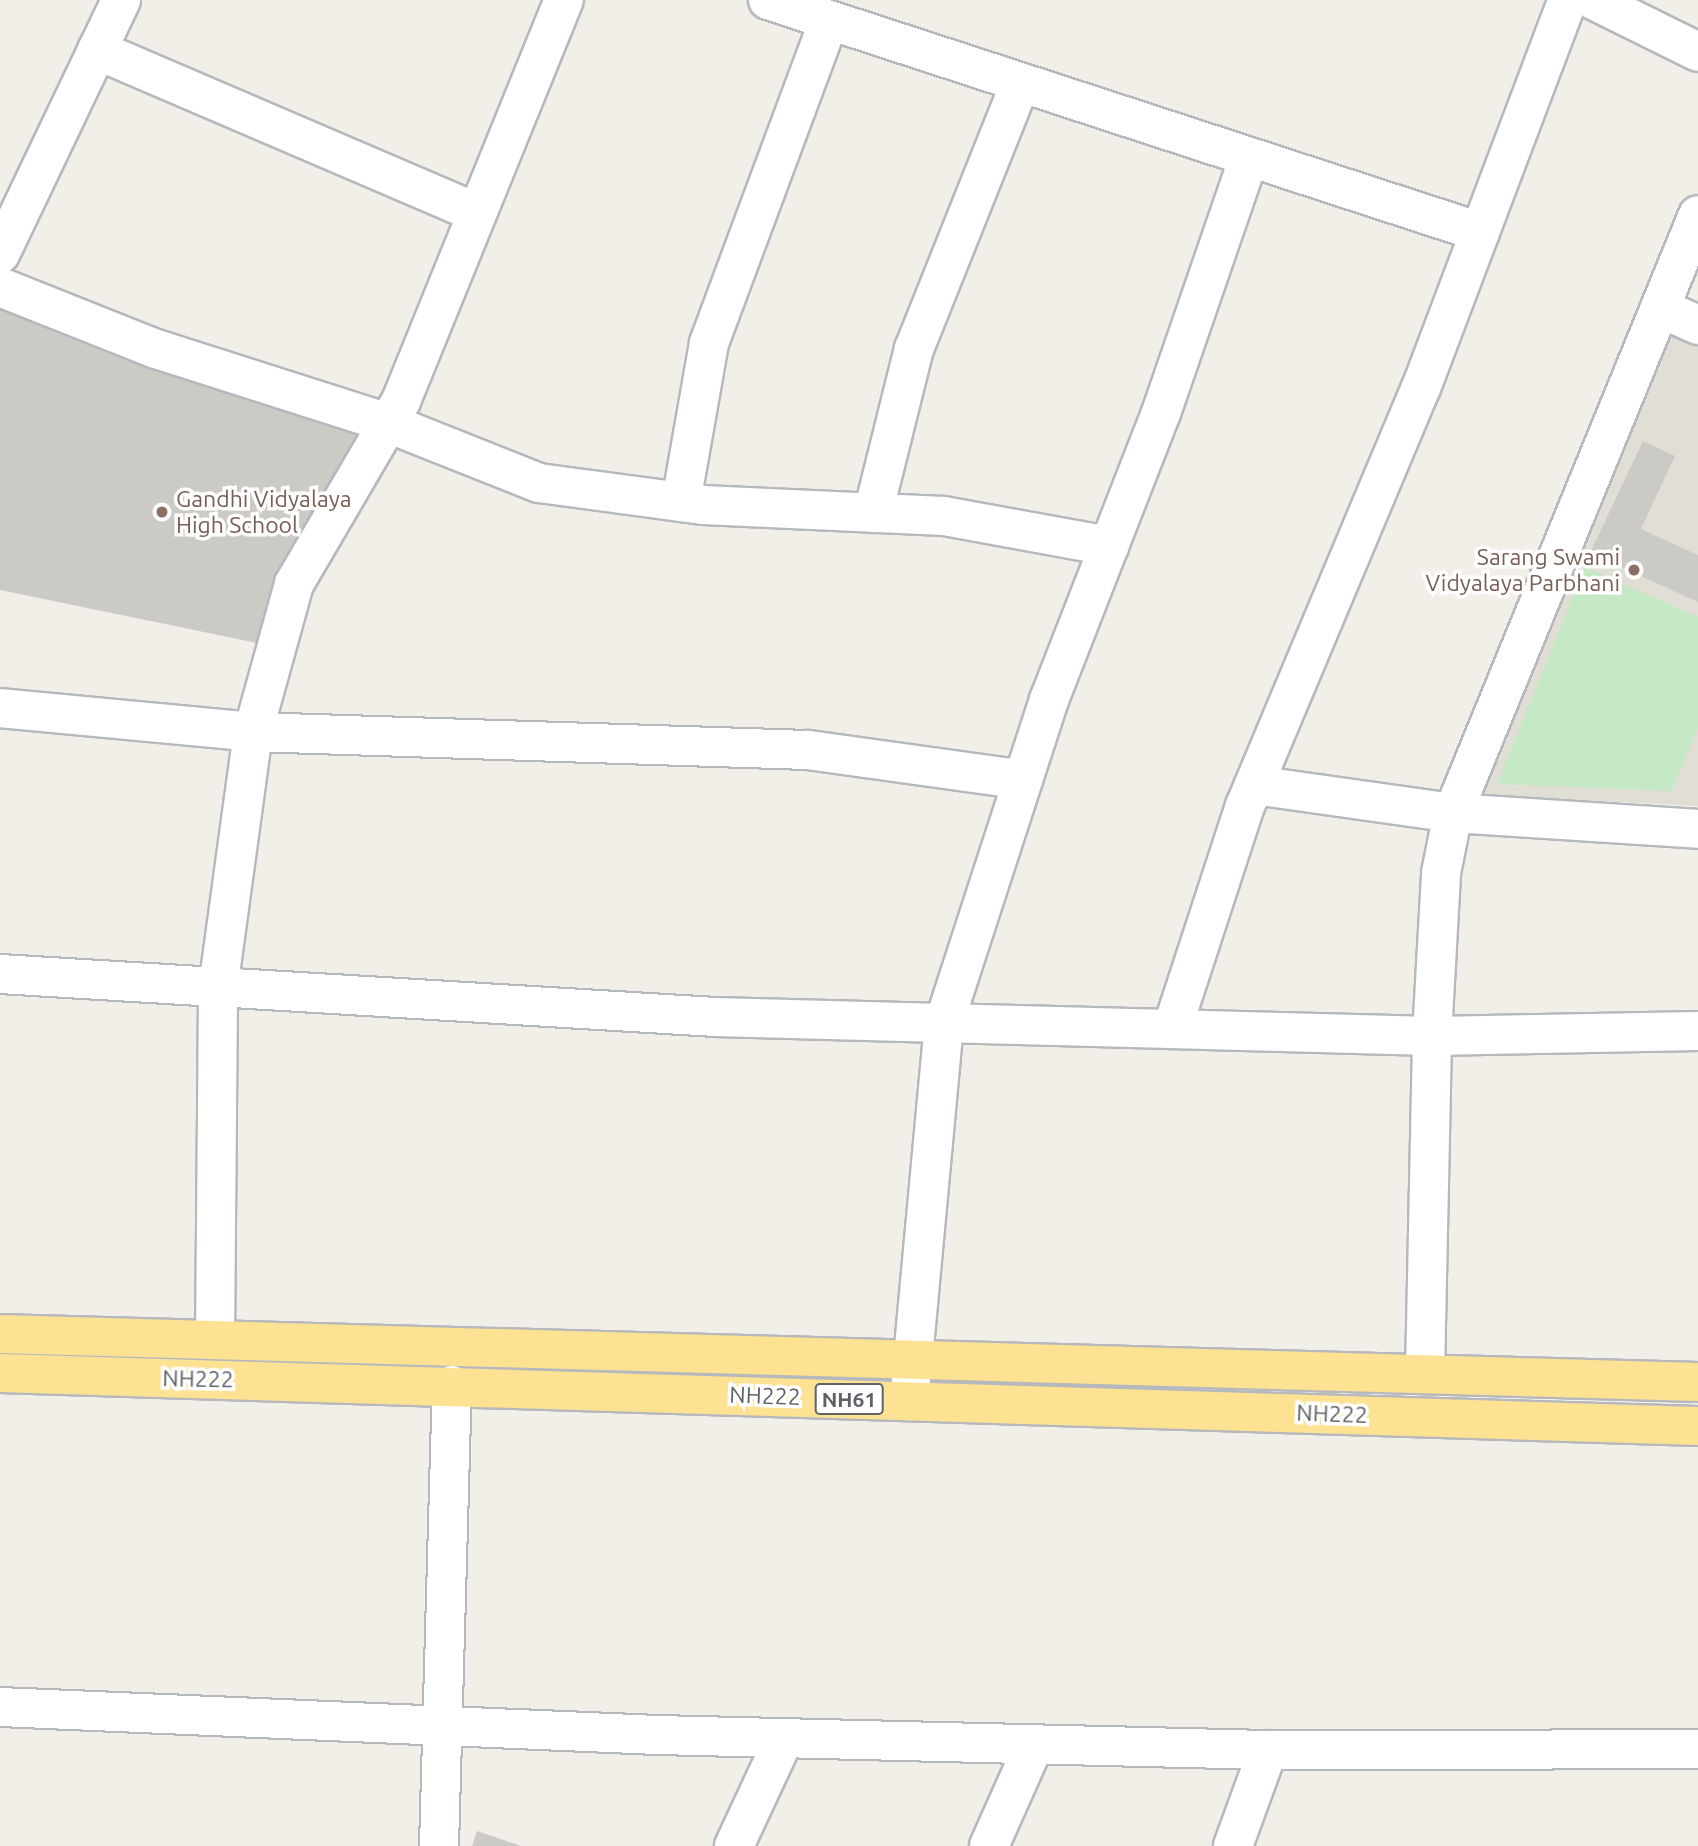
<!DOCTYPE html>
<style>
body{margin:0}
#map{position:relative;width:1698px;height:1846px;overflow:hidden;background:#f1efe8;font-family:Ubuntu,sans-serif}
div>[style]{position:absolute}
.education>*{inset:0;background:#e1ded6}
.green>*{inset:0;background:#c5e8c5}
.building>*{inset:0;background:#cccac5}
.roads{filter:drop-shadow(2px 0 #b5b8bc) drop-shadow(-2px 0 #b5b8bc) drop-shadow(0 2px #b5b8bc) drop-shadow(0 -2px #b5b8bc)}
.minor>*{height:38px;margin:-19px;padding:0 19px;transform-origin:19px;border-radius:19px;background:#fff}
.highway>*{height:38px;margin:-19px;padding:0 19px;transform-origin:19px;border-radius:19px;background:#fde293}
.dots>*{width:19px;height:19px;translate:-50% -50%;box-sizing:border-box;border:4px solid #fff;border-radius:50%}
span{translate:-50% -50%;white-space:nowrap;text-align:center;line-height:1.15;-webkit-text-stroke:7px #fff;paint-order:stroke}
.shield-label span{padding:2px 5px;background:#fff;border:2px solid;border-radius:5px;-webkit-text-stroke-width:0}
.shield-label{font-size:21px;color:#5f6368;font-weight:700}
.education-label{font-size:23px;color:#785e54}
.left{translate:0 -50%;text-align:left}
.right{translate:-100% -50%;text-align:right}
.street-label{font-size:23px;color:#5f6368}
</style>
<div id="map">
<div class="education">
<div style="clip-path:polygon(1668px 331px,1698px 346px,1698px 806px,1479px 795px)"></div>
</div>
<div class="green">
<div style="clip-path:polygon(1585px 567px,1698px 617px,1698px 728px,1671px 791px,1497px 784px)"></div>
</div>
<div class="building">
<div style="clip-path:polygon(0 306px,360px 434px,262px 644px,0 590px)"></div>
<div style="clip-path:polygon(1643px 441px,1675px 456px,1641px 529px,1698px 555px,1698px 602px,1590px 553px)"></div>
<div style="clip-path:polygon(477px 1831px,521px 1846px,472px 1846px)"></div>
</div>
<div class="roads">
<div class="minor">
<div style="left:768px;top:0;width:749px;rotate:18.05deg"></div>
<div style="left:1593px;top:0;width:117px;rotate:26.3deg"></div>
<div style="left:97px;top:50px;width:413px;rotate:23.2deg"></div>
<div style="left:0;top:254px;width:281px;rotate:-64.5deg"></div>
<div style="left:0;top:287px;width:168px;rotate:21.7deg"></div>
<div style="left:156px;top:349px;width:244px;rotate:17.7deg"></div>
<div style="left:388px;top:423px;width:162px;rotate:21.7deg"></div>
<div style="left:539px;top:483px;width:165px;rotate:7.6deg"></div>
<div style="left:703px;top:505px;width:241px;rotate:2.6deg"></div>
<div style="left:944px;top:516px;width:168px;rotate:10.3deg"></div>
<div style="left:1660px;top:308px;width:42px;rotate:24.1deg"></div>
<div style="left:681px;top:502px;width:161px;rotate:-80deg"></div>
<div style="left:709px;top:343px;width:344px;rotate:-69.6deg"></div>
<div style="left:873px;top:513px;width:169px;rotate:-76deg"></div>
<div style="left:914px;top:349px;width:285px;rotate:-68.2deg"></div>
<div style="left:0;top:708px;width:254px;rotate:5.4deg"></div>
<div style="left:253px;top:732px;width:555px;rotate:1.86deg"></div>
<div style="left:808px;top:750px;width:217px;rotate:7.9deg"></div>
<div style="left:1254px;top:785px;width:201px;rotate:8deg"></div>
<div style="left:1453px;top:813px;width:246px;rotate:3.7deg"></div>
<div style="left:0;top:974px;width:716px;rotate:3.44deg"></div>
<div style="left:715px;top:1017px;width:717px;rotate:1.52deg"></div>
<div style="left:1432px;top:1036px;width:266px;rotate:-1.1deg"></div>
<div style="left:1172px;top:1029px;width:235px;rotate:-71.9deg"></div>
<div style="left:1245px;top:806px;width:454px;rotate:-67.2deg"></div>
<div style="left:1421px;top:388px;width:415px;rotate:-69.3deg"></div>
<div style="left:215px;top:1340px;width:352px;rotate:-89.5deg"></div>
<div style="left:218px;top:988px;width:258px;rotate:-82.2deg"></div>
<div style="left:253px;top:732px;width:154px;rotate:-74.5deg"></div>
<div style="left:294px;top:584px;width:212px;rotate:-59.7deg"></div>
<div style="left:401px;top:401px;width:433px;rotate:-67.9deg"></div>
<div style="left:1425px;top:1374px;width:338px;rotate:-88.8deg"></div>
<div style="left:1432px;top:1036px;width:163px;rotate:-86.8deg"></div>
<div style="left:1441px;top:873px;width:61px;rotate:-78.7deg"></div>
<div style="left:1453px;top:813px;width:646px;rotate:-67.72deg"></div>
<div style="left:909px;top:1401px;width:380px;rotate:-84.7deg"></div>
<div style="left:944px;top:1023px;width:340px;rotate:-72deg"></div>
<div style="left:1049px;top:700px;width:308px;rotate:-68.7deg"></div>
<div style="left:1161px;top:413px;width:270px;rotate:-71deg"></div>
<div style="left:0;top:1707px;width:658px;rotate:2.44deg"></div>
<div style="left:657px;top:1735px;width:611px;rotate:1.41deg"></div>
<div style="left:439px;top:1846px;width:461px;rotate:-88.4deg"></div>
<div style="left:734px;top:1846px;width:118px;rotate:-65deg"></div>
<div style="left:989px;top:1846px;width:111px;rotate:-66deg"></div>
<div style="left:1233px;top:1846px;width:102px;rotate:-70deg"></div>
<div style="left:1268px;top:1750px;width:430px;rotate:-0.1deg"></div>
</div>
<div class="highway">
<div style="left:0;top:1334px;width:1699px;rotate:1.62deg"></div>
<div style="left:0;top:1373px;width:1699px;rotate:1.79deg"></div>
</div>
</div>
<div class="dots">
<div style="left:162px;top:512px;background:#8d6e63"></div>
<div style="left:1634px;top:570px;background:#8d6e63"></div>
</div>
<div class="shield-label">
<span style="left:849px;top:1399px">NH61</span>
</div>
<div class="education-label">
<span class="left" style="left:176px;top:512px">Gandhi Vidyalaya<br>High School</span>
<span class="right" style="left:1620px;top:570px">Sarang Swami<br>Vidyalaya Parbhani</span>
</div>
<div class="street-label">
<span style="left:198px;top:1379px;rotate:1deg">NH222</span>
<span style="left:765px;top:1396px;rotate:2deg">NH222</span>
<span style="left:1332px;top:1414px;rotate:2deg">NH222</span>
</div>
</div>
